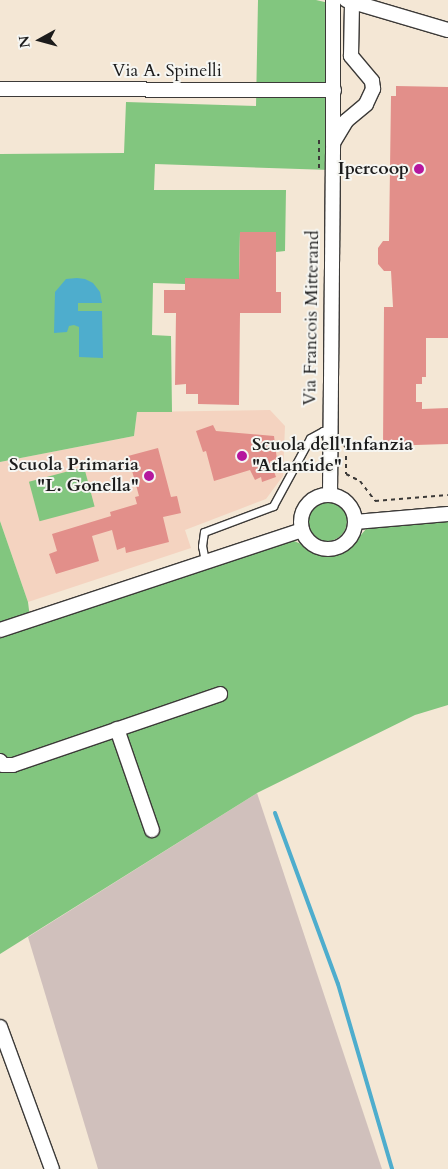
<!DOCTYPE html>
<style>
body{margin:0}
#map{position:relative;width:448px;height:1169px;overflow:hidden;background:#f4e7d5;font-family:Cardo,serif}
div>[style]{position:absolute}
.built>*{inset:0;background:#f4d3c0}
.industrial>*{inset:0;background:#d0c0bc}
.green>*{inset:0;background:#82c67f;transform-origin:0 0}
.round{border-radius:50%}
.water>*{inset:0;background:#4eadcd}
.stream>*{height:4px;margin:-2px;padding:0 2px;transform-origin:2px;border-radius:2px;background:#4eadcd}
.building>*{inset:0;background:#e28f8a}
.path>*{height:2px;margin-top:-1px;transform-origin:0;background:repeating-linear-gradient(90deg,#3c3a38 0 4px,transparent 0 8px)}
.roads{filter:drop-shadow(1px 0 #3c3a38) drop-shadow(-1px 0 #3c3a38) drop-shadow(0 1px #3c3a38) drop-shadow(0 -1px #3c3a38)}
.lane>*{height:7px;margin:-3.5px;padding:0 3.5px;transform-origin:3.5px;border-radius:3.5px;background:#fff}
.street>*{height:14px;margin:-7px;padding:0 7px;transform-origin:7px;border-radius:7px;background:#fff}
.street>.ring{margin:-7px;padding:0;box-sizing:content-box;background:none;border:14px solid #fff;border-radius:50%}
.dots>*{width:14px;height:14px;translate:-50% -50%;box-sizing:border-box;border:2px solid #f6f6f2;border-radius:50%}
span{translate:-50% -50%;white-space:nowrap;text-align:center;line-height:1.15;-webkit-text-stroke:4px #f6f6f2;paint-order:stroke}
.street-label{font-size:18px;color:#1c1c1c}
.poi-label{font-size:18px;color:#1c1c1c;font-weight:700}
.right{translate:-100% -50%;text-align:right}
.left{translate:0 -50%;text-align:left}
.north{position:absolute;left:15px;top:15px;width:50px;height:50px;-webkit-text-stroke:4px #f6f6f2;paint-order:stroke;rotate:263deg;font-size:14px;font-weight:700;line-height:20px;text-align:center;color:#1c1c1c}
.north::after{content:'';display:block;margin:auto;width:18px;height:22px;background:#1c1c1c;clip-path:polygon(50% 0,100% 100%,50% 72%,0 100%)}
</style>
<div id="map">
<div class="built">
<div style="clip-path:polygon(270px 410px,285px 426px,283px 476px,266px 499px,185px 530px,191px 548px,28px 602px,0 521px,0 462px,134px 436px,137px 412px)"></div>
</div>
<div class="industrial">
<div style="clip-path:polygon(257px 793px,382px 1169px,98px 1169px,28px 937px)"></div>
</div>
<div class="green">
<div style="clip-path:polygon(258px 0,316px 0,329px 3px,330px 170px,155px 164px,154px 190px,286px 190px,285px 251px,276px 252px,276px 232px,240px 232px,239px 279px,186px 279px,185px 284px,153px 283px,152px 335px,171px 336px,172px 412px,137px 412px,134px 436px,0 462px,0 154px,124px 153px,126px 102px,256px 106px)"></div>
<div style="left:84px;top:467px;width:41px;height:57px;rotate:75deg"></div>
<div class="round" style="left:307px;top:501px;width:40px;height:40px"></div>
<div style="clip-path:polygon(448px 517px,448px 705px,415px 715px,257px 793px,0 954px,0 521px,28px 602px,31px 626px,292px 540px,328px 556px,347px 551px,373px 521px)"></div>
</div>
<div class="water">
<div style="clip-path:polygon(77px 278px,85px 279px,93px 283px,100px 292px,102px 303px,78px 303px,78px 311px,102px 311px,103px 358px,79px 357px,79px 327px,74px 325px,69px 326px,67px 332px,54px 333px,55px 292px,66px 279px)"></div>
</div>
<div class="stream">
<div style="left:275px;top:813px;width:182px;rotate:69.8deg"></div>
<div style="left:338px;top:984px;width:193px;rotate:73.7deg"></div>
</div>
<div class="building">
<div style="clip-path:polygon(396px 86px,448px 87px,448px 338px,426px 338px,426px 377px,422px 377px,422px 384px,416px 384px,416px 402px,422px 402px,422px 409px,448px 408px,448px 444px,383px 446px,384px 307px,393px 307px,391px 271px,384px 271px,378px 264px,378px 248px,383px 241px,389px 241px,391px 96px,396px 96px)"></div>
<div style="clip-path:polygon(240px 232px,276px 232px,276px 292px,281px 292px,281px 313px,240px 313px,239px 405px,198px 404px,198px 394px,186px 394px,186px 384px,175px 385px,176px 313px,164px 313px,164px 290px,185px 290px,185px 278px,239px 279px)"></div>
<div style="clip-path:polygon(213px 425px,216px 431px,274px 436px,277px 460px,270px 461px,276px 477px,262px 482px,261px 477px,255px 480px,250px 470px,214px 481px,206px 451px,203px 452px,196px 431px)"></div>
<div style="clip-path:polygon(158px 448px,171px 497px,177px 496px,181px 513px,163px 517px,169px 542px,126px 553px,125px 547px,117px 550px,112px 530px,92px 536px,99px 561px,56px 574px,49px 554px,57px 551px,52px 534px,111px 516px,110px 512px,137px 504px,135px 497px,139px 496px,128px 456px)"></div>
</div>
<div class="path">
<div style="left:319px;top:168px;width:32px;rotate:-90deg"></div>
<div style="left:343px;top:444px;width:5px;rotate:53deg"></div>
<div style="left:346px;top:448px;width:26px;rotate:90deg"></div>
<div style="left:346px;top:474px;width:16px;rotate:27deg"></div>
<div style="left:360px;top:481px;width:25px;rotate:53deg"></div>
<div style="left:375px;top:501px;width:73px;rotate:-4.7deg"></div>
</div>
<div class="roads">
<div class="lane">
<div style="left:205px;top:561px;width:15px;rotate:-101deg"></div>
<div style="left:202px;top:546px;width:14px;rotate:-82deg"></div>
<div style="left:204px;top:532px;width:74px;rotate:-20.6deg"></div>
<div style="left:273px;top:506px;width:77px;rotate:-61.4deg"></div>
<div style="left:310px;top:438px;width:15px;rotate:-28deg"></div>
<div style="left:323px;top:431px;width:6px;rotate:-9deg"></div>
</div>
<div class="street">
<div style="left:333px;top:0;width:143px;rotate:90deg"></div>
<div style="left:333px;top:143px;width:26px;rotate:-59deg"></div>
<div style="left:346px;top:121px;width:26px;rotate:-40deg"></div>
<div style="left:366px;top:104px;width:17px;rotate:-65deg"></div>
<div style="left:373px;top:89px;width:8px;rotate:-97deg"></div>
<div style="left:372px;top:81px;width:33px;rotate:-130deg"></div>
<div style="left:351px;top:56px;width:54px;rotate:-88.9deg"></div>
<div style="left:346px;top:0;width:106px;rotate:16.4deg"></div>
<div style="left:0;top:89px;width:334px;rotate:0.2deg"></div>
<div style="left:330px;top:495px;width:352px;rotate:-89.5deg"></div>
<div class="ring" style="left:301px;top:495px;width:40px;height:40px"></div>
<div style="left:355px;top:522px;width:93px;rotate:-4.9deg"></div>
<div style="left:0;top:630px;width:318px;rotate:-18.3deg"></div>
<div style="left:117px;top:729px;width:107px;rotate:70.9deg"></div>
<div style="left:0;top:761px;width:5px;rotate:53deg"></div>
<div style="left:3px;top:765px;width:10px"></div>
<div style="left:13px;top:765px;width:219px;rotate:-18.9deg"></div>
<div style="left:0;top:1027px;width:151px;rotate:69.9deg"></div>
</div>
</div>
<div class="dots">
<div style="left:419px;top:169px;background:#b5179e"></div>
<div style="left:242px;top:456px;background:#b5179e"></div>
<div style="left:149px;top:476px;background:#b5179e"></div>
</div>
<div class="street-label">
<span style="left:167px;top:71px">Via A. Spinelli</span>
<span style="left:312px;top:318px;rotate:-89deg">Via Francois Mitterand</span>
</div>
<div class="poi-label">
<span class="right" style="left:409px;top:169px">Ipercoop</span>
<span class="left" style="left:252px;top:456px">Scuola dell'Infanzia<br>"Atlantide"</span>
<span class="right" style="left:139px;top:476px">Scuola Primaria<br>"L. Gonella"</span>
</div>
<div class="north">N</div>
</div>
